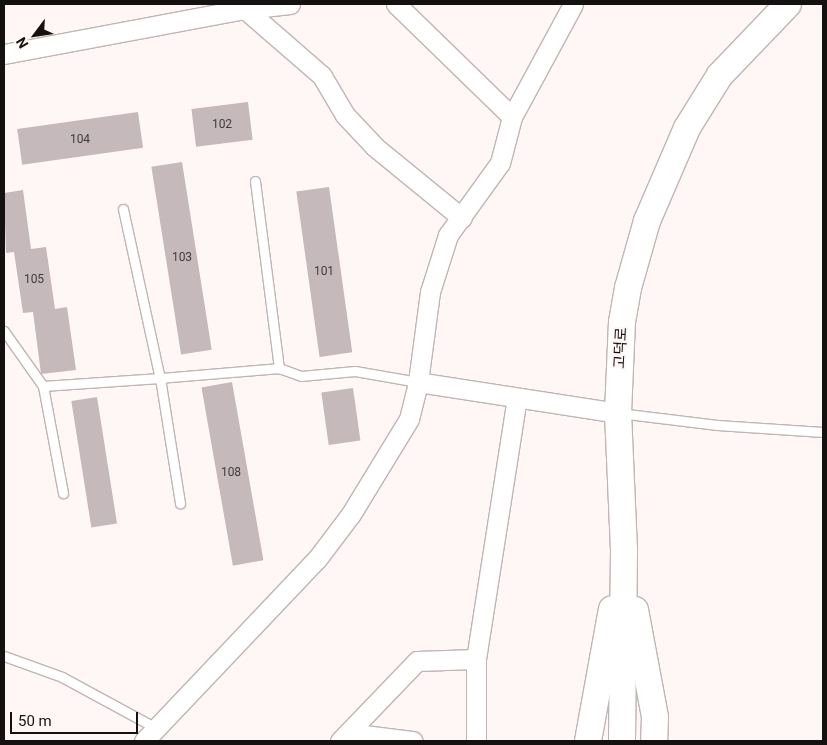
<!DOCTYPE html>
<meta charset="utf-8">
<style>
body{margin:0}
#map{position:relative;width:827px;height:745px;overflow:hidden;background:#fff7f6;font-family:Roboto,"Noto Sans KR",sans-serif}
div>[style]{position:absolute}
.building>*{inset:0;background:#c5b9bb;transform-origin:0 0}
.roads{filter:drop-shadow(1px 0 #c1b5b3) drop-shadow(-1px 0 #c1b5b3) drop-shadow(0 1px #c1b5b3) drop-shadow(0 -1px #c1b5b3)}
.service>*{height:9px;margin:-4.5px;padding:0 4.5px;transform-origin:4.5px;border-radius:4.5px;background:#fff}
.minor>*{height:19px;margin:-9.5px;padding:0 9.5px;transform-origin:9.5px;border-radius:9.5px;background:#fff}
.secondary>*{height:26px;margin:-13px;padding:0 13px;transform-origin:13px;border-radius:13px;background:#fff}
span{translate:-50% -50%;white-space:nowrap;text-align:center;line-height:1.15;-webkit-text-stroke:4px #fff7f6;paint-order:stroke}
.number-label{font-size:12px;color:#413b3b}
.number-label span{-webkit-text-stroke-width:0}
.street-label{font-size:15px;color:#151110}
.frame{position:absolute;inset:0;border:5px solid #151110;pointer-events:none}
.north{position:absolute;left:10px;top:10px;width:50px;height:50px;-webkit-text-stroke:4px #fff7f6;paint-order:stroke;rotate:239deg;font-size:14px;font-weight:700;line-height:20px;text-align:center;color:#151110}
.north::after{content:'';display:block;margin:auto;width:18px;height:22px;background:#151110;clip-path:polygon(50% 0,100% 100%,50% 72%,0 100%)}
.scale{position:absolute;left:10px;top:712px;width:128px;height:22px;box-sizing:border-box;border:2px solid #151110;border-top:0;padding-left:6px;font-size:15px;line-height:18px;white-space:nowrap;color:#151110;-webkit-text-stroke:4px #fff7f6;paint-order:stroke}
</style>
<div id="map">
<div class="building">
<div style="left:248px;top:102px;width:38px;height:57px;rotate:83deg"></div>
<div style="left:138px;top:112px;width:36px;height:122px;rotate:82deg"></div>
<div style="left:182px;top:162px;width:190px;height:31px;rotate:81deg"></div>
<div style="left:329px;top:187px;width:167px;height:33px;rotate:82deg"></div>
<div style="clip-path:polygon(23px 190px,31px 249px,46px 247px,55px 309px,67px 307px,76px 370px,41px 374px,33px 312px,23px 313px,14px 252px,6px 253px,4px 193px)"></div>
<div style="left:232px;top:382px;width:181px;height:31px;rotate:80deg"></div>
<div style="left:353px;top:388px;width:53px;height:32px;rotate:82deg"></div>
<div style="left:97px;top:397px;width:128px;height:26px;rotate:81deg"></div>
</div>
<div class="roads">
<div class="service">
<div style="left:255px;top:181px;width:189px;rotate:82.7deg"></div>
<div style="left:279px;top:368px;width:23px;rotate:20deg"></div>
<div style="left:301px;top:376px;width:54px;rotate:-5.3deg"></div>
<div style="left:355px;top:371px;width:64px;rotate:9.9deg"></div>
<div style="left:123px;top:209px;width:173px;rotate:77.7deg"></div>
<div style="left:160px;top:378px;width:119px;rotate:-4.8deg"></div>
<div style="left:4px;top:331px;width:67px;rotate:54.7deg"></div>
<div style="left:43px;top:386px;width:117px;rotate:-3.9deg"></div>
<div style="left:160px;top:378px;width:127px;rotate:80.9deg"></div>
<div style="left:43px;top:386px;width:109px;rotate:79.4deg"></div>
<div style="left:619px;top:413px;width:99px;rotate:7deg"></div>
<div style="left:717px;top:425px;width:106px;rotate:3.8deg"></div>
<div style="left:4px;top:656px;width:62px;rotate:19.9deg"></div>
<div style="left:62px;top:677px;width:107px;rotate:28.5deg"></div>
</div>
<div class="minor">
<div style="left:290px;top:4px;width:45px;rotate:173.7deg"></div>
<div style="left:245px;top:9px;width:102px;rotate:41deg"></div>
<div style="left:322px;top:76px;width:45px;rotate:59.5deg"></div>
<div style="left:345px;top:115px;width:44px;rotate:46.8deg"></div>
<div style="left:375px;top:147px;width:112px;rotate:39.2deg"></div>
<div style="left:396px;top:4px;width:162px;rotate:44.2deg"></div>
<div style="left:4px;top:54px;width:245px;rotate:-10.6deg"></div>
<div style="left:245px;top:9px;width:5px;rotate:-101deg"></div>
<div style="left:418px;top:382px;width:91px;rotate:-82.4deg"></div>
<div style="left:430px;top:292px;width:60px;rotate:-72.5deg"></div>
<div style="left:448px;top:235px;width:89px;rotate:-54.2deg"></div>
<div style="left:500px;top:163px;width:48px;rotate:-75.4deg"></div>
<div style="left:512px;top:117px;width:128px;rotate:-61.6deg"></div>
<div style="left:349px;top:733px;width:64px;rotate:7.1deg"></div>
<div style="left:144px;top:741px;width:251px;rotate:-46.5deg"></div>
<div style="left:317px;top:559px;width:56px;rotate:-52.9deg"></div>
<div style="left:351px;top:514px;width:111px;rotate:-58.6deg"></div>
<div style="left:409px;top:419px;width:38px;rotate:-76deg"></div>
<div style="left:418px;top:382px;width:202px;rotate:8.8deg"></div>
<div style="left:340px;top:741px;width:111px;rotate:-46.1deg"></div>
<div style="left:417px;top:661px;width:59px;rotate:-1.9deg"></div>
<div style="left:476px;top:741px;width:82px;rotate:-90deg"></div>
<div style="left:476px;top:659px;width:264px;rotate:-81.1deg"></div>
</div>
<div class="secondary">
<div style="left:635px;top:610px;width:109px;rotate:79.4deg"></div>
<div style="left:655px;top:717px;width:24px;rotate:92deg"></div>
<div style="left:588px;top:741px;width:134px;rotate:-79.7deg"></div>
<div style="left:622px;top:741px;width:191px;rotate:-89.4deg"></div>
<div style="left:624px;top:550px;width:137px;rotate:-92.5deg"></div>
<div style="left:618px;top:413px;width:91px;rotate:-87.5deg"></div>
<div style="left:622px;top:322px;width:35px;rotate:-80deg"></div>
<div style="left:628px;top:288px;width:70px;rotate:-74.2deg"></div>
<div style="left:647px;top:221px;width:101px;rotate:-66.7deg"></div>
<div style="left:687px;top:128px;width:62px;rotate:-58.1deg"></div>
<div style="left:720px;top:75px;width:98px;rotate:-46.2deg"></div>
</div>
</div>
<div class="number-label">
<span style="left:222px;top:125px">102</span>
<span style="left:80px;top:140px">104</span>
<span style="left:182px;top:258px">103</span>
<span style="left:324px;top:272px">101</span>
<span style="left:34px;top:280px">105</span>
<span style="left:231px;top:473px">108</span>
</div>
<div class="street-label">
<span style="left:621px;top:348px;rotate:-87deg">고덕로</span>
</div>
<div class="frame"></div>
<div class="north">N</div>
<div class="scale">50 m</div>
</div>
